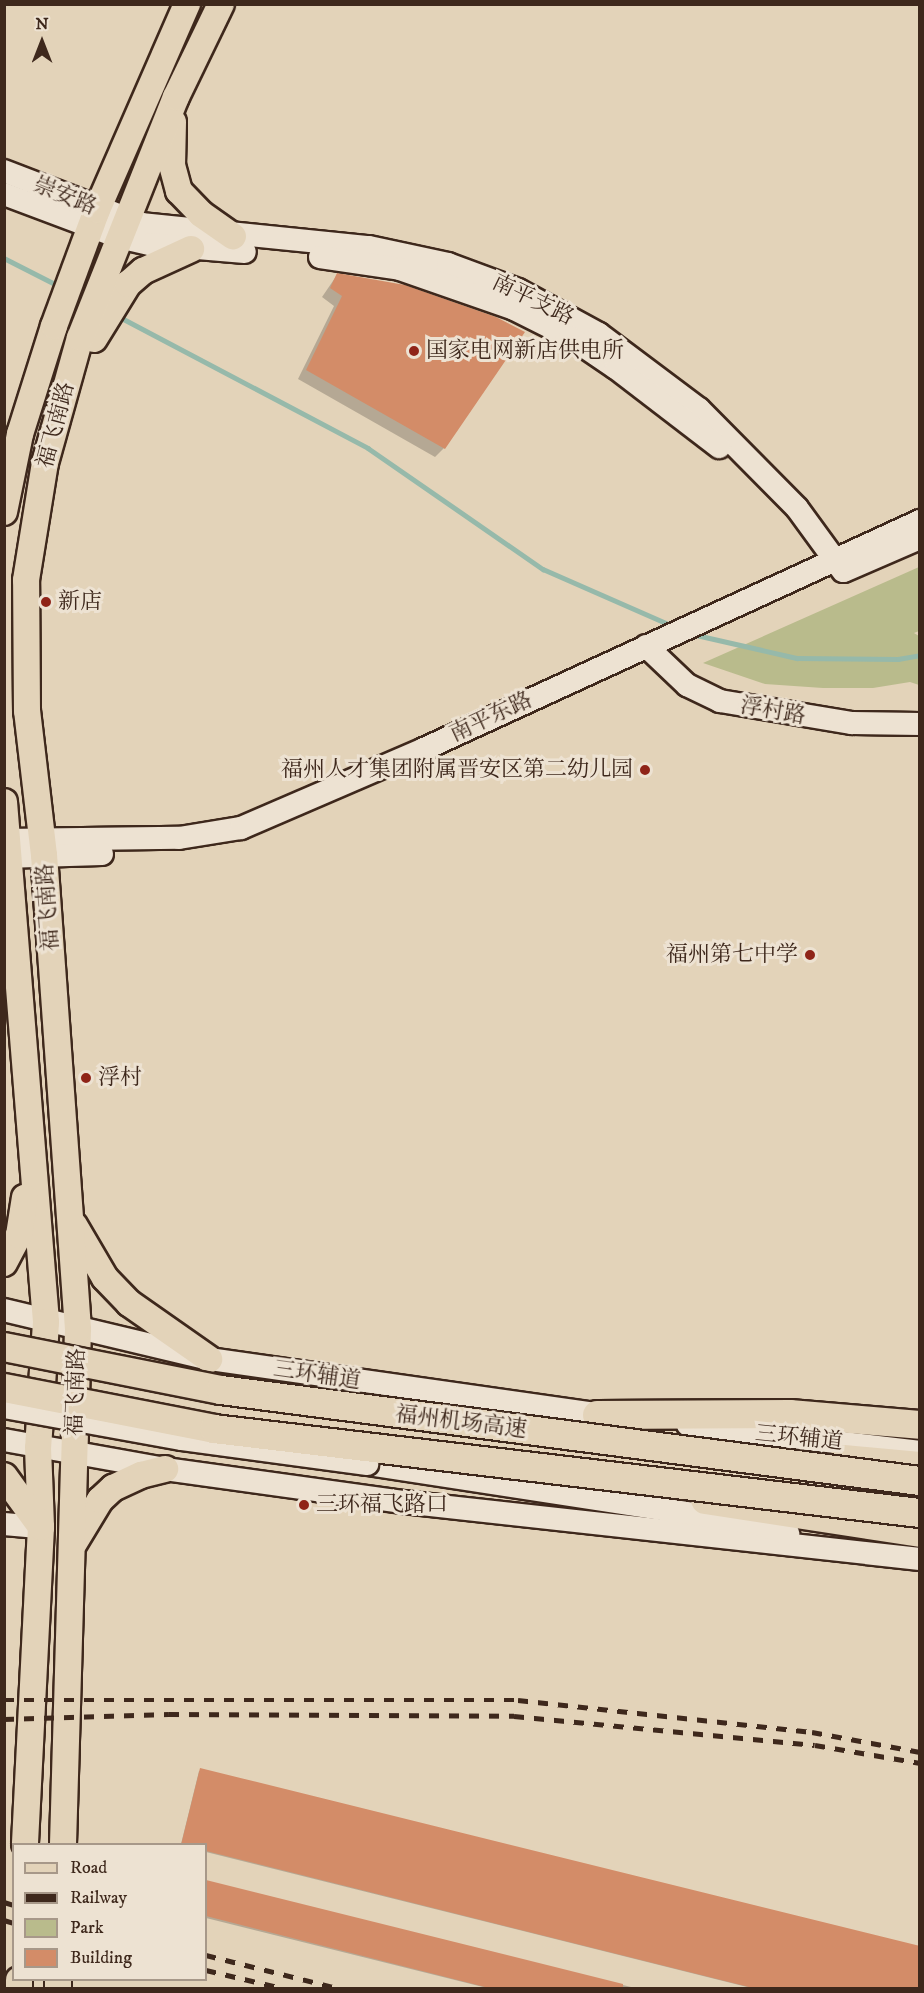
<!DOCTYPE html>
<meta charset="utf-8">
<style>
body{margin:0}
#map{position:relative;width:924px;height:1993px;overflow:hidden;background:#e3d3b9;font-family:"IM FELL DW Pica","Noto Serif SC",serif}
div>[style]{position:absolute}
.green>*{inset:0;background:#b9bb8c}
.shadow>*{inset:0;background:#0003}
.stream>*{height:4.5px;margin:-2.25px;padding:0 2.25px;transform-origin:2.25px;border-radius:2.25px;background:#96b9aa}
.building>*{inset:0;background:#d38c68}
.roads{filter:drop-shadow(2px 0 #3e281c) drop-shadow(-2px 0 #3e281c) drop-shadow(0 2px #3e281c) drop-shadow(0 -2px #3e281c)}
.secondary>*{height:22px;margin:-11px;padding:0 11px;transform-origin:11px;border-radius:11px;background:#ede2d2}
.primary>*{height:26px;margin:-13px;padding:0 13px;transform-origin:13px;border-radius:13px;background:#e3d3b9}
.highway>*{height:28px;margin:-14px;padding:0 14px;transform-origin:14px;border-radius:14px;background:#e3d3b9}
.rail>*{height:4.5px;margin-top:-2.25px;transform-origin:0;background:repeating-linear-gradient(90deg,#3e281c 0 10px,transparent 0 20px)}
.bridges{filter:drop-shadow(2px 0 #3e281c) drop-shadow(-2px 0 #3e281c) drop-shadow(0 2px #3e281c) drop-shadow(0 -2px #3e281c)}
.secondary-bridge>*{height:22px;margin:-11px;padding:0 11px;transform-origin:11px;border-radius:11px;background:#ede2d2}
.highway-bridge>*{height:28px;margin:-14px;padding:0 14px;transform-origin:14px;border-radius:14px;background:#e3d3b9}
.dots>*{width:16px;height:16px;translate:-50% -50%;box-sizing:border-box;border:3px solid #ede2d2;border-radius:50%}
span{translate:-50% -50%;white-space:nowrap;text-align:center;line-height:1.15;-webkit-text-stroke:6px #ede2d2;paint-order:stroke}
.street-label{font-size:22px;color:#3e281c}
.poi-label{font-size:22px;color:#3e281c}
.left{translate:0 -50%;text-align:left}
.right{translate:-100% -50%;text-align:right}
.frame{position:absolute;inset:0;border:6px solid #3e281c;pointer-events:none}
.legend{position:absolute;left:12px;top:1843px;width:195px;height:138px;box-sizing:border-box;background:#ede2d2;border:2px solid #a79889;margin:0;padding:8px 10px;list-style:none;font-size:18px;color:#3e281c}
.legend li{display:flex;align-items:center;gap:12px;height:30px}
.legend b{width:30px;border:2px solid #a79889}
.north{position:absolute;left:12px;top:12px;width:60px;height:60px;-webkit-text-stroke:4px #ede2d2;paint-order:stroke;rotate:0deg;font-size:16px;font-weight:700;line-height:24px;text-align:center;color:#3e281c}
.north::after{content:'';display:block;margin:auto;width:21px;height:27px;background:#3e281c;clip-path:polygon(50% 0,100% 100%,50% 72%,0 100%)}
</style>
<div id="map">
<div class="green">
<div style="clip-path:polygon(919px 567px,919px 631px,914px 633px,919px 636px,919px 685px,910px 682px,873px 688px,823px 688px,765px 684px,703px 663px)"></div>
</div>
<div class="shadow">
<div style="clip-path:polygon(337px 275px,444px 448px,435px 457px,298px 379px,334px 306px,322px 297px)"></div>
<div style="clip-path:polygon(199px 1771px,920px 1988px,751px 1988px,206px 1852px,206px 1844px,181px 1844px)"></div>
<div style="clip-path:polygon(206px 1881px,635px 1988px,487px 1988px,206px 1918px)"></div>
</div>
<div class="stream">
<div style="left:4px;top:258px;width:64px;rotate:27deg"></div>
<div style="left:116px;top:315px;width:285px;rotate:27.8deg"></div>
<div style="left:368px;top:448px;width:213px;rotate:34.7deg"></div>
<div style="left:543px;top:569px;width:142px;rotate:23.7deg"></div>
<div style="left:692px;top:634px;width:108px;rotate:12.9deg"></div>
<div style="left:797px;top:658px;width:101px;rotate:0.6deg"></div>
<div style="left:898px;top:659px;width:22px;rotate:-10deg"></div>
</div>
<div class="building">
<div style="clip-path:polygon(337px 273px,405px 285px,496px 317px,525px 332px,445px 449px,306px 370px,342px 296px,330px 288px)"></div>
<div style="clip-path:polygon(200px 1768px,920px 1946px,920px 1989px,757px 1989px,206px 1851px,206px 1845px,181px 1845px)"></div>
<div style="clip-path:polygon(206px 1880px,623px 1984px,623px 1989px,493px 1989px,206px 1916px)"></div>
</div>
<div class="roads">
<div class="secondary">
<div style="left:4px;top:171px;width:147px;rotate:21.1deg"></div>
<div style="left:141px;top:224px;width:229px;rotate:5.8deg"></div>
<div style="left:369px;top:247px;width:81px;rotate:12.1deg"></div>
<div style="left:448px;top:264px;width:75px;rotate:20.4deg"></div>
<div style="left:518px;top:290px;width:92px;rotate:28.5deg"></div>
<div style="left:599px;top:334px;width:125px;rotate:36.9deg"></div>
<div style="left:699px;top:409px;width:139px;rotate:45.3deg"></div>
<div style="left:797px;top:508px;width:78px;rotate:53.9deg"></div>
<div style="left:4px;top:194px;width:123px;rotate:20.5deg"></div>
<div style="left:119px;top:237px;width:32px;rotate:13deg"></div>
<div style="left:150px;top:244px;width:95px;rotate:4.8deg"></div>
<div style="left:320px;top:257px;width:81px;rotate:8.5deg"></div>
<div style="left:400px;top:269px;width:121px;rotate:19.3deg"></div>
<div style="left:514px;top:309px;width:63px;rotate:26.6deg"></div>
<div style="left:570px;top:337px;width:55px;rotate:34deg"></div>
<div style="left:616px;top:368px;width:130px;rotate:37.5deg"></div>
<div style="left:844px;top:571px;width:83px;rotate:-23.5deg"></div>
<div style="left:646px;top:646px;width:57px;rotate:43.6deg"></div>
<div style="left:687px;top:685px;width:37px;rotate:26deg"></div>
<div style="left:720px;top:701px;width:134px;rotate:9.5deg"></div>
<div style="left:852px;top:723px;width:68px;rotate:0.8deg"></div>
<div style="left:4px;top:840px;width:175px;rotate:-0.7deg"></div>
<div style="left:179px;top:838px;width:63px;rotate:-9.2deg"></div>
<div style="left:241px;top:828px;width:199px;rotate:-23.3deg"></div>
<div style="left:424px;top:749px;width:546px;rotate:-24.69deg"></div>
<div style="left:4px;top:857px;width:98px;rotate:-1.8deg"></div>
<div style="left:4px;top:1310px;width:211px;rotate:13.4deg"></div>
<div style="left:209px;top:1359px;width:409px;rotate:8.1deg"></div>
<div style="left:688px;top:1425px;width:234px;rotate:6.6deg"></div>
<div style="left:4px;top:1440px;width:164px;rotate:10.2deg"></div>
<div style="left:165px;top:1469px;width:240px;rotate:7.9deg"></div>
<div style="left:403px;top:1502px;width:520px;rotate:6.29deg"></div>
<div style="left:367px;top:1464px;width:396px;rotate:8.7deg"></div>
<div style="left:758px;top:1524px;width:32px;rotate:18deg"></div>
<div style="left:4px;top:1524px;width:37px;rotate:5deg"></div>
</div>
<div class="primary">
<div style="left:173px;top:122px;width:43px;rotate:91.3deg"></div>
<div style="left:172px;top:165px;width:27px;rotate:75deg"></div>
<div style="left:179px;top:191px;width:32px;rotate:46deg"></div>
<div style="left:201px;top:214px;width:39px;rotate:35deg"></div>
<div style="left:94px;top:339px;width:65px;rotate:-58.3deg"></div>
<div style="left:128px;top:284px;width:20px;rotate:-41deg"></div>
<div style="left:143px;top:271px;width:53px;rotate:-24.6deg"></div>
<div style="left:4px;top:512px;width:80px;rotate:-78.4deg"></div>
<div style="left:20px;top:434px;width:113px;rotate:-72.5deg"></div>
<div style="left:54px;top:326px;width:124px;rotate:-69.7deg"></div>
<div style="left:97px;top:210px;width:225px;rotate:-66.4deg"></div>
<div style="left:4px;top:802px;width:522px;rotate:85.38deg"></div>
<div style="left:46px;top:1322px;width:126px;rotate:93.6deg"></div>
<div style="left:38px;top:1448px;width:79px;rotate:87.8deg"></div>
<div style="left:41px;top:1527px;width:317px;rotate:92.9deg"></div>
<div style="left:74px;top:1225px;width:61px;rotate:59.7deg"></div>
<div style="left:105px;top:1278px;width:35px;rotate:46deg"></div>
<div style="left:129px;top:1303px;width:98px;rotate:35deg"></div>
<div style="left:4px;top:1263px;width:32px;rotate:-62deg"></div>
<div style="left:19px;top:1235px;width:38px;rotate:-81deg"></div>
<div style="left:4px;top:1476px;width:63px;rotate:54deg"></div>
<div style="left:74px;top:1543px;width:50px;rotate:-58.8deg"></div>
<div style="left:100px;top:1500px;width:18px;rotate:-43deg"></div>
<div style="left:113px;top:1488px;width:31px;rotate:-25deg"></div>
<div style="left:141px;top:1475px;width:25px;rotate:-14deg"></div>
<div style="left:63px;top:1844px;width:515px;rotate:-88.33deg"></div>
<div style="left:78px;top:1329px;width:475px;rotate:-94.1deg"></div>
<div style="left:44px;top:855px;width:145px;rotate:-96.7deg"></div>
<div style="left:27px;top:711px;width:131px;rotate:-90.4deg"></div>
<div style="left:26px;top:580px;width:119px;rotate:-80.8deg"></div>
<div style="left:45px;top:463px;width:130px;rotate:-74.4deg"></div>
<div style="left:80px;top:338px;width:259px;rotate:-68.3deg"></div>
<div style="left:176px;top:97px;width:103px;rotate:-64.2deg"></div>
<div style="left:19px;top:1988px;width:8px;rotate:-90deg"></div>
<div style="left:58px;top:1988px;width:8px;rotate:-90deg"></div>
</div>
<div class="highway">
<div style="left:597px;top:1415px;width:193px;rotate:-0.3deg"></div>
<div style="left:790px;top:1414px;width:130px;rotate:4.8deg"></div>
<div style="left:844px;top:1459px;width:76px;rotate:5.3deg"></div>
<div style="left:705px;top:1500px;width:218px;rotate:8.7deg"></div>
</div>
</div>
<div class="rail">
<div style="left:4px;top:1700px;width:514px"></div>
<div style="left:518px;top:1700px;width:296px;rotate:6.2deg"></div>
<div style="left:812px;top:1732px;width:110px;rotate:10.5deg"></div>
<div style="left:4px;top:1719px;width:165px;rotate:-1.7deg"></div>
<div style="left:169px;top:1714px;width:345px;rotate:0.3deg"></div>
<div style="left:514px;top:1716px;width:302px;rotate:5.5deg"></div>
<div style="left:815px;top:1745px;width:107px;rotate:9.7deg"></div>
<div style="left:4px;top:1902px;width:10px;rotate:17deg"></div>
<div style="left:4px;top:1920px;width:10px;rotate:17deg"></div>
<div style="left:206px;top:1955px;width:135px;rotate:14.1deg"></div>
<div style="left:206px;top:1970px;width:78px;rotate:13.3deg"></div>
</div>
<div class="bridges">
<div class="secondary-bridge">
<div style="left:4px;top:1407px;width:181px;rotate:10.2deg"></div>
<div style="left:182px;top:1439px;width:187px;rotate:7.7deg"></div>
</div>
<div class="highway-bridge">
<div style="left:4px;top:1347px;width:221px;rotate:11.2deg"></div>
<div style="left:221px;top:1390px;width:705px;rotate:7.42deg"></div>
<div style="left:4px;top:1388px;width:214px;rotate:11deg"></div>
<div style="left:214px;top:1429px;width:711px;rotate:6.79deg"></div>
</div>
</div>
<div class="dots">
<div style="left:414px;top:351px;background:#8f2418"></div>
<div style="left:46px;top:602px;background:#8f2418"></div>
<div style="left:645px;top:770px;background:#8f2418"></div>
<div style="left:810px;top:955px;background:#8f2418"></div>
<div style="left:86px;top:1078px;background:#8f2418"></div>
<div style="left:304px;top:1505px;background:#8f2418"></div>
</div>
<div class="street-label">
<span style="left:65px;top:196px;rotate:22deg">崇安路</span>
<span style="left:533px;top:300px;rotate:26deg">南平支路</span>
<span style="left:56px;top:425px;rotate:-75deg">福飞南路</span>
<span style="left:773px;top:711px;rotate:10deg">浮村路</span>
<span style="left:491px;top:717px;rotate:-25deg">南平东路</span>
<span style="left:48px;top:907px;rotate:-94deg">福飞南路</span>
<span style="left:317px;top:1375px;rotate:8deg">三环辅道</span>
<span style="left:76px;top:1392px;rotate:-88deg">福飞南路</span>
<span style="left:461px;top:1422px;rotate:7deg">福州机场高速</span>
<span style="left:799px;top:1438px;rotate:6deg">三环辅道</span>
</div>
<div class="poi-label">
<span class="left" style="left:426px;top:351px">国家电网新店供电所</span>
<span class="left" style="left:58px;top:602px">新店</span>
<span class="right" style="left:633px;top:770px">福州人才集团附属晋安区第二幼儿园</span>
<span class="right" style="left:798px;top:955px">福州第七中学</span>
<span class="left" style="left:98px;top:1078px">浮村</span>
<span class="left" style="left:316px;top:1505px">三环福飞路口</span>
</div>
<div class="frame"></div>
<ul class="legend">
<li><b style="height:8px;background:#e3d3b9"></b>Road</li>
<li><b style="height:8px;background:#3e281c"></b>Railway</li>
<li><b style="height:16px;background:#b9bb8c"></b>Park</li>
<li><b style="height:16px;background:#d38c68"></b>Building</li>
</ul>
<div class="north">N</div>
</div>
